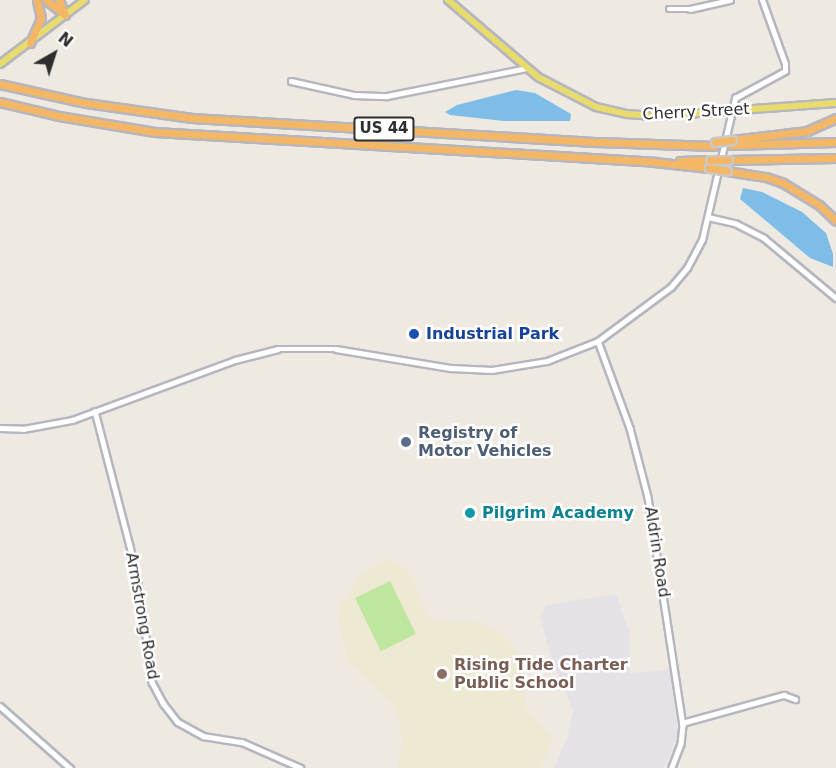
<!DOCTYPE html>
<style>
body{margin:0}
#map{position:relative;width:836px;height:768px;overflow:hidden;background:#eeeae2;font-family:"DejaVu Sans",sans-serif}
div>[style]{position:absolute}
.industrial>*{inset:0;background:#e4e1e7}
.education>*{inset:0;background:#eee9d3}
.pitch>*{inset:0;background:#bfe69f;transform-origin:0 0}
.water>*{inset:0;background:#7dbde8}
.roads{filter:drop-shadow(2px 0 #b5b6c0) drop-shadow(-2px 0 #b5b6c0) drop-shadow(0 2px #b5b6c0) drop-shadow(0 -2px #b5b6c0)}
.minor>*{height:4.5px;margin:-2.25px;padding:0 2.25px;transform-origin:2.25px;border-radius:2.25px;background:#fff}
.major>*{height:6px;margin:-3px;padding:0 3px;transform-origin:3px;border-radius:3px;background:#e8dc6c}
.highway>*{height:7px;margin:-3.5px;padding:0 3.5px;transform-origin:3.5px;border-radius:3.5px;background:#f4b766}
.bridges{filter:drop-shadow(2px 0 #c9c9c9) drop-shadow(-2px 0 #c9c9c9) drop-shadow(0 2px #c9c9c9) drop-shadow(0 -2px #c9c9c9)}
.highway-bridge>*{height:7px;margin:-3.5px;padding:0 3.5px;transform-origin:3.5px;border-radius:3.5px;background:#f4b766}
.dots>*{width:16px;height:16px;translate:-50% -50%;box-sizing:border-box;border:3px solid #fff;border-radius:50%}
span{translate:-50% -50%;white-space:nowrap;text-align:center;line-height:1.15;-webkit-text-stroke:5px #fff;paint-order:stroke}
.shield-label span{padding:2px 4px;background:#fff;border:2px solid;border-radius:4px;-webkit-text-stroke-width:0}
.shield-label{font-size:15px;color:#2e2e2e;font-weight:700}
.street-label{font-size:16px;color:#2e2e2e}
.transit-label{font-size:16px;color:#164399;font-weight:700}
.left{translate:0 -50%;text-align:left}
.service-label{font-size:16px;color:#4e5e75;font-weight:700}
.culture-label{font-size:16px;color:#0d838f;font-weight:700}
.education-label{font-size:16px;color:#785e54;font-weight:700}
.north{position:absolute;left:24px;top:24px;width:60px;height:60px;-webkit-text-stroke:4px #fff;paint-order:stroke;rotate:39deg;font-size:16px;font-weight:700;line-height:24px;text-align:center;color:#2e2e2e}
.north::after{content:'';display:block;margin:auto;width:21px;height:27px;background:#2e2e2e;clip-path:polygon(50% 0,100% 100%,50% 72%,0 100%)}
</style>
<div id="map">
<div class="industrial">
<div style="clip-path:polygon(616px 594px,629px 632px,630px 674px,670px 669px,678px 735px,664px 768px,554px 768px,567px 738px,573px 711px,550px 653px,540px 617px,546px 605px)"></div>
</div>
<div class="education">
<div style="clip-path:polygon(390px 560px,403px 567px,414px 578px,426px 614px,436px 621px,477px 622px,499px 631px,513px 646px,523px 663px,526px 708px,553px 739px,541px 768px,397px 768px,402px 741px,400px 723px,394px 704px,348px 662px,338px 622px,340px 605px,359px 577px,376px 564px)"></div>
</div>
<div class="pitch">
<div style="left:390px;top:581px;width:59px;height:39px;rotate:64deg"></div>
</div>
<div class="water">
<div style="clip-path:polygon(516px 90px,535px 93px,571px 114px,570px 121px,504px 121px,450px 115px,445px 112px,457px 105px)"></div>
<div style="clip-path:polygon(743px 188px,762px 192px,802px 212px,826px 233px,833px 254px,833px 267px,810px 258px,740px 199px)"></div>
</div>
<div class="roads">
<div class="minor">
<div style="left:669px;top:9px;width:21px"></div>
<div style="left:690px;top:9px;width:41px;rotate:-12.7deg"></div>
<div style="left:291px;top:81px;width:65px;rotate:12.5deg"></div>
<div style="left:354px;top:95px;width:33px;rotate:2deg"></div>
<div style="left:387px;top:96px;width:143px;rotate:-11.3deg"></div>
<div style="left:708px;top:217px;width:28px;rotate:13deg"></div>
<div style="left:735px;top:223px;width:33px;rotate:27deg"></div>
<div style="left:764px;top:238px;width:94px;rotate:39.8deg"></div>
<div style="left:598px;top:341px;width:93px;rotate:69.8deg"></div>
<div style="left:630px;top:428px;width:71px;rotate:75.4deg"></div>
<div style="left:648px;top:497px;width:231px;rotate:81.3deg"></div>
<div style="left:683px;top:725px;width:19px;rotate:96deg"></div>
<div style="left:681px;top:744px;width:26px;rotate:111deg"></div>
<div style="left:95px;top:411px;width:139px;rotate:75.5deg"></div>
<div style="left:130px;top:546px;width:53px;rotate:78.1deg"></div>
<div style="left:141px;top:598px;width:85px;rotate:82.5deg"></div>
<div style="left:152px;top:682px;width:24px;rotate:62deg"></div>
<div style="left:163px;top:703px;width:24px;rotate:52deg"></div>
<div style="left:178px;top:722px;width:29px;rotate:29deg"></div>
<div style="left:203px;top:736px;width:39px;rotate:9deg"></div>
<div style="left:242px;top:742px;width:64px;rotate:23.8deg"></div>
<div style="left:0;top:428px;width:23px;rotate:2deg"></div>
<div style="left:23px;top:429px;width:50px;rotate:-10.4deg"></div>
<div style="left:72px;top:420px;width:174px;rotate:-20.2deg"></div>
<div style="left:235px;top:360px;width:44px;rotate:-14.3deg"></div>
<div style="left:278px;top:349px;width:58px"></div>
<div style="left:336px;top:349px;width:117px;rotate:9.4deg"></div>
<div style="left:451px;top:368px;width:41px;rotate:2.8deg"></div>
<div style="left:492px;top:370px;width:56px;rotate:-9.3deg"></div>
<div style="left:547px;top:361px;width:55px;rotate:-21.4deg"></div>
<div style="left:598px;top:341px;width:91px;rotate:-36.5deg"></div>
<div style="left:671px;top:287px;width:25px;rotate:-50deg"></div>
<div style="left:687px;top:268px;width:32px;rotate:-62deg"></div>
<div style="left:702px;top:240px;width:146px;rotate:-76.9deg"></div>
<div style="left:735px;top:98px;width:57px;rotate:-28.4deg"></div>
<div style="left:785px;top:71px;width:7px;rotate:-90deg"></div>
<div style="left:785px;top:64px;width:68px;rotate:-109.8deg"></div>
<div style="left:0;top:706px;width:94px;rotate:41.5deg"></div>
<div style="left:682px;top:723px;width:106px;rotate:-15.4deg"></div>
<div style="left:784px;top:695px;width:12px;rotate:20deg"></div>
</div>
<div class="major">
<div style="left:448px;top:0;width:118px;rotate:40.5deg"></div>
<div style="left:538px;top:77px;width:65px;rotate:27.3deg"></div>
<div style="left:596px;top:107px;width:32px;rotate:13deg"></div>
<div style="left:627px;top:114px;width:31px;rotate:4deg"></div>
<div style="left:658px;top:116px;width:178px;rotate:-4.2deg"></div>
<div style="left:0;top:64px;width:106px;rotate:-37deg"></div>
</div>
<div class="highway">
<div style="left:46px;top:0;width:24px;rotate:38deg"></div>
<div style="left:59px;top:0;width:16px;rotate:68deg"></div>
<div style="left:30px;top:43px;width:27px;rotate:-66deg"></div>
<div style="left:41px;top:18px;width:18px;rotate:-103deg"></div>
<div style="left:0;top:84px;width:88px;rotate:12.5deg"></div>
<div style="left:86px;top:103px;width:107px;rotate:8.1deg"></div>
<div style="left:192px;top:118px;width:407px;rotate:3.4deg"></div>
<div style="left:598px;top:142px;width:116px;rotate:2deg"></div>
<div style="left:0;top:102px;width:61px;rotate:13.3deg"></div>
<div style="left:59px;top:116px;width:97px;rotate:9.5deg"></div>
<div style="left:155px;top:132px;width:500px;rotate:3.4deg"></div>
<div style="left:654px;top:162px;width:55px;rotate:6.2deg"></div>
<div style="left:732px;top:140px;width:76px;rotate:-6.8deg"></div>
<div style="left:807px;top:131px;width:32px;rotate:-24deg"></div>
<div style="left:731px;top:145px;width:105px;rotate:-1.6deg"></div>
<div style="left:728px;top:160px;width:108px;rotate:-1.1deg"></div>
<div style="left:680px;top:161px;width:30px;rotate:-2deg"></div>
<div style="left:727px;top:171px;width:39px;rotate:9deg"></div>
<div style="left:766px;top:177px;width:18px;rotate:19deg"></div>
<div style="left:783px;top:183px;width:42px;rotate:31.4deg"></div>
<div style="left:819px;top:205px;width:23px;rotate:43deg"></div>
</div>
</div>
<div class="bridges">
<div class="highway-bridge">
<div style="left:715px;top:142px;width:17px;rotate:-7deg"></div>
<div style="left:710px;top:160px;width:18px"></div>
<div style="left:709px;top:168px;width:18px;rotate:9deg"></div>
</div>
</div>
<div class="dots">
<div style="left:414px;top:334px;background:#1a4fb4"></div>
<div style="left:406px;top:442px;background:#5c6f8a"></div>
<div style="left:470px;top:513px;background:#0f9aa8"></div>
<div style="left:442px;top:674px;background:#8d6e63"></div>
</div>
<div class="shield-label">
<span style="left:384px;top:129px">US 44</span>
</div>
<div class="street-label">
<span style="left:696px;top:112px;rotate:-3deg">Cherry Street</span>
<span style="left:657px;top:552px;rotate:81deg">Aldrin Road</span>
<span style="left:142px;top:616px;rotate:80deg">Armstrong Road</span>
</div>
<div class="transit-label">
<span class="left" style="left:426px;top:334px">Industrial Park</span>
</div>
<div class="service-label">
<span class="left" style="left:418px;top:442px">Registry of<br>Motor Vehicles</span>
</div>
<div class="culture-label">
<span class="left" style="left:482px;top:513px">Pilgrim Academy</span>
</div>
<div class="education-label">
<span class="left" style="left:454px;top:674px">Rising Tide Charter<br>Public School</span>
</div>
<div class="north">N</div>
</div>
